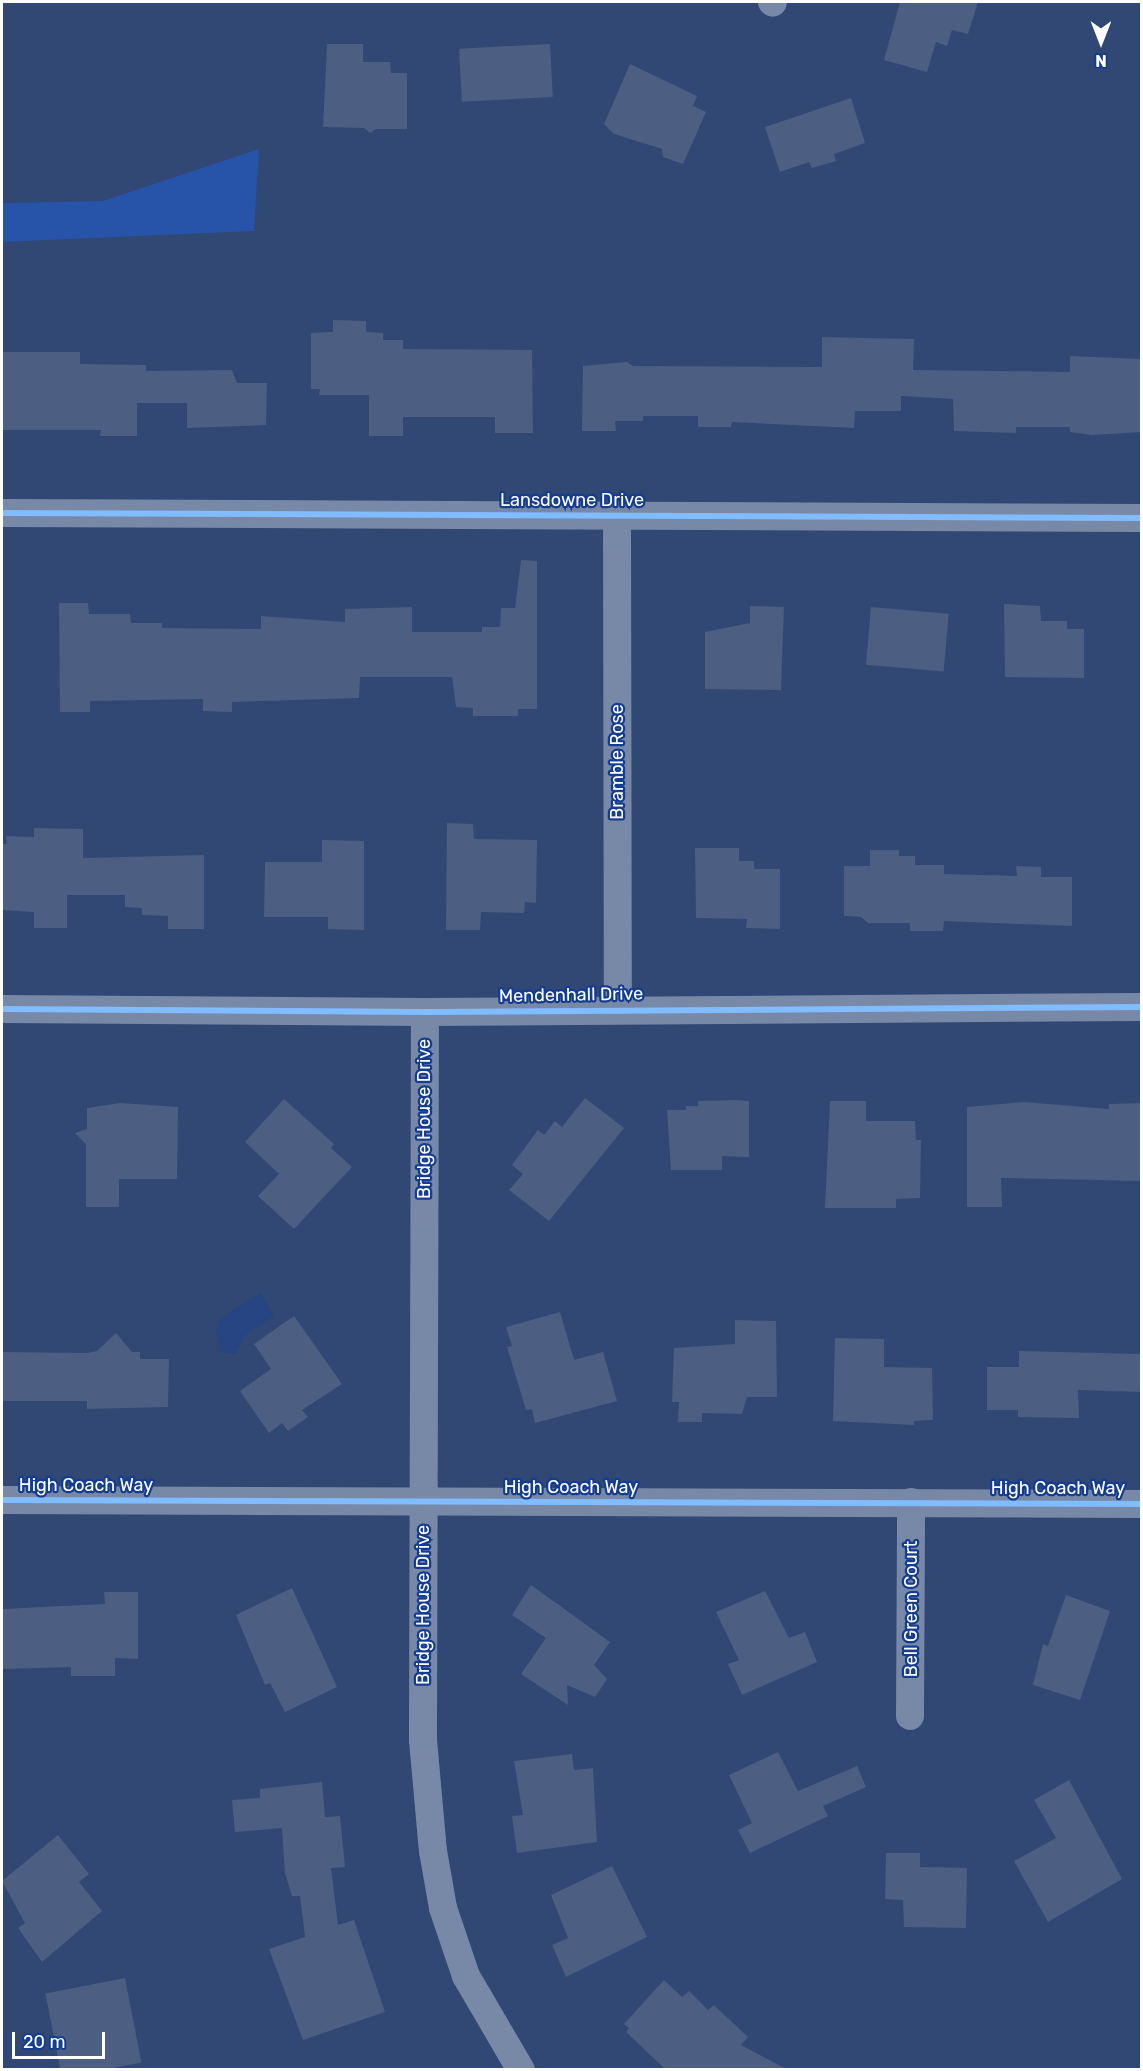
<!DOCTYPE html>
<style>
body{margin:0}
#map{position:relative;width:1143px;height:2071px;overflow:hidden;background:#314774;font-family:Rubik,sans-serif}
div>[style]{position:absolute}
.green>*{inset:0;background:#2753a8}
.water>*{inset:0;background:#284583}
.building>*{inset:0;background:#4c5e82;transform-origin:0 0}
.minor>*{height:28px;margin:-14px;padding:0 14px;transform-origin:14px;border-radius:14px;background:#7888a7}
.cycleway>*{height:6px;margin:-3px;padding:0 3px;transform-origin:3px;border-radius:3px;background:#80bcff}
span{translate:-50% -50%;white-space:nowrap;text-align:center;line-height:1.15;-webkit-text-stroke:4.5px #143d91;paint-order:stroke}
.street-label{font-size:18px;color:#fff}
.frame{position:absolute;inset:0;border:3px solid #fff;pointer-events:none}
.north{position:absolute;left:1071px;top:12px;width:60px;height:60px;-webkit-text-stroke:4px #143d91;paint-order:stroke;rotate:180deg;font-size:16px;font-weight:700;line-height:24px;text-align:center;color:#fff}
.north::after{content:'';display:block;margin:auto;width:21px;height:27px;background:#fff;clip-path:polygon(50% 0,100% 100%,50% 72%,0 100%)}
.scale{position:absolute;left:12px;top:2032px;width:93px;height:27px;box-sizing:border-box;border:3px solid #fff;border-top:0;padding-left:8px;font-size:18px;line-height:21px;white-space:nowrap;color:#fff;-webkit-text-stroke:4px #143d91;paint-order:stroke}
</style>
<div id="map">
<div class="green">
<div style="clip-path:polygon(259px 149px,254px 231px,2px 242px,2px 203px,103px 201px)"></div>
</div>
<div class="water">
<div style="clip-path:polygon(260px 1293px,274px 1316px,245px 1335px,236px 1354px,222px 1353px,216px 1332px,219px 1320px)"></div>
</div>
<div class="building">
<div style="clip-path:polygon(900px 2px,978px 2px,968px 34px,952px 30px,947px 46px,936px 42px,927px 72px,884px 60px)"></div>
<div style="clip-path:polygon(327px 44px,363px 44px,363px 62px,390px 62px,391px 73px,407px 73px,407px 129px,376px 129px,370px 133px,364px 128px,323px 127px)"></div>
<div style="left:550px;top:44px;width:53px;height:91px;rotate:87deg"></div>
<div style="clip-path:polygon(630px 64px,697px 96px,693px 106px,706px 112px,683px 164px,663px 157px,662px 149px,614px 134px,604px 124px)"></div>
<div style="clip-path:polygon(851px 98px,865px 143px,834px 154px,836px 161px,812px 168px,809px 162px,780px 172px,765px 127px)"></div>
<div style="clip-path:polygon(333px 320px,366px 321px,366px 332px,383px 333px,383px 340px,403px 340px,403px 349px,532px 350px,533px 433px,495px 433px,495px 417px,403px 417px,403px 436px,369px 436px,369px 395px,319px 395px,320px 389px,311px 389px,311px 333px,333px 332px)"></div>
<div style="clip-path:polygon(822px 337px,914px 339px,913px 370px,1070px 372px,1070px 356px,1142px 359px,1142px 432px,1091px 435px,1070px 432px,1070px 427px,1016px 427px,1016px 433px,954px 431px,953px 399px,901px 396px,901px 411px,855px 411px,854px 428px,732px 422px,731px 427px,698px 427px,698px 416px,643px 416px,643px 421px,615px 421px,616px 431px,582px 431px,583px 366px,627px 362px,633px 366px,822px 367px)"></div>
<div style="clip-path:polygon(2px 352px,80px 352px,80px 364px,146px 365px,146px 371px,232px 370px,237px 383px,267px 383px,266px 425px,187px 428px,187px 403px,137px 403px,137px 436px,100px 436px,101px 430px,2px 430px)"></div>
<div style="clip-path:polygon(521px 560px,537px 561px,537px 709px,518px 709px,518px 716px,473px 716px,473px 708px,456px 707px,452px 677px,360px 677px,359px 698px,232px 702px,232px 712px,203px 711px,203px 699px,90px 701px,90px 712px,60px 712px,59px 603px,88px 603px,89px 614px,130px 614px,131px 623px,162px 623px,162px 628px,261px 629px,261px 616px,345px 622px,345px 609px,412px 607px,412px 632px,482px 632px,482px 627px,500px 627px,501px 608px,515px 608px)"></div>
<div style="clip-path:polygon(1004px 604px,1040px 606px,1041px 621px,1067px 621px,1067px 629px,1084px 629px,1084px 678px,1005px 677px)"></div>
<div style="clip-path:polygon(750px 606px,784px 607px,781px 690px,705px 689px,705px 632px,750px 623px)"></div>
<div style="left:871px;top:607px;width:78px;height:58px;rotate:5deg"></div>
<div style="clip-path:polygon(447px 823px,473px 824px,474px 839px,537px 840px,536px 903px,525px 902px,524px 913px,481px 912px,480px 930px,446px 930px)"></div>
<div style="clip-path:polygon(34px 828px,83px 829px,83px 858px,204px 855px,204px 929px,168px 929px,168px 916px,142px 915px,142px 908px,125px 907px,125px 895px,67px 895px,67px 928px,34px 928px,34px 912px,2px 910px,2px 844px,7px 844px,6px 836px,34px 837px)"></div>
<div style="clip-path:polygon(322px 840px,364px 841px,364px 930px,328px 929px,328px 917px,264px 917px,265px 862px,322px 862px)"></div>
<div style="clip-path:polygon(695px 848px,739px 848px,739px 861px,754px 861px,754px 869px,780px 869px,780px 929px,746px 928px,747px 919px,696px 918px)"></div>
<div style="clip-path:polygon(870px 850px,899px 850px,899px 856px,915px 856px,915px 865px,944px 865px,944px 874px,1017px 876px,1016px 866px,1041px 867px,1041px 877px,1072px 877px,1072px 926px,944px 921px,943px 931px,910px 931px,910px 923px,868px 923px,861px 917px,844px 916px,844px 866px,870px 866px)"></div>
<div style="clip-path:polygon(585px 1098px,624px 1128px,549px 1221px,509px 1190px,523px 1174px,512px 1165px,538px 1130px,544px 1135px,555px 1121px,562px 1127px)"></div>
<div style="clip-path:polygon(284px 1099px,334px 1144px,331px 1148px,352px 1167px,294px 1229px,258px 1196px,279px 1174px,245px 1142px)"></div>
<div style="clip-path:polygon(734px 1100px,749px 1101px,749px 1157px,722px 1156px,722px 1170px,671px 1170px,667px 1110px,686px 1110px,686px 1106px,698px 1106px,698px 1101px)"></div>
<div style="clip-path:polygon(830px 1101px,866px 1101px,866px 1121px,915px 1121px,916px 1140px,921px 1140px,920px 1198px,896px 1199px,896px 1208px,825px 1208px)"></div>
<div style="clip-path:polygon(1024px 1102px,1109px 1109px,1109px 1104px,1142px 1103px,1142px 1181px,1001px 1178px,1002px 1207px,967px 1207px,967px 1107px)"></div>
<div style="clip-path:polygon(120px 1103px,178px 1107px,177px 1179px,119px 1179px,119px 1207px,86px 1207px,86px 1144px,75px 1133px,87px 1129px,87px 1108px)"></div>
<div style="clip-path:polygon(560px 1312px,574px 1360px,603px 1352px,617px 1401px,535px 1423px,532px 1409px,526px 1410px,507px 1347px,512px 1346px,506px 1327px)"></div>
<div style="clip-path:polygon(294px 1316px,342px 1384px,302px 1410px,308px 1417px,288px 1431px,282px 1423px,269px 1433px,240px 1391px,271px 1369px,254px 1344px)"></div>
<div style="clip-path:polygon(735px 1320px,776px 1321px,777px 1397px,747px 1397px,742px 1414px,702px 1413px,702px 1422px,678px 1422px,679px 1402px,672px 1402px,674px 1348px,735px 1344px)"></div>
<div style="clip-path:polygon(116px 1333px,132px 1352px,140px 1352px,140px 1359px,169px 1359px,168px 1407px,87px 1409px,87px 1401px,2px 1401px,2px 1352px,87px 1353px,97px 1351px)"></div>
<div style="clip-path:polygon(835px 1338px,884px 1339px,884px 1367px,932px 1368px,933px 1420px,914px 1421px,914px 1425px,833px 1421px)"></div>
<div style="clip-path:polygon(1019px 1351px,1142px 1354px,1142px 1392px,1078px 1390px,1079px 1418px,1018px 1417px,1018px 1410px,987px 1410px,987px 1367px,1019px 1367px)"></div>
<div style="clip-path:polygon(531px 1585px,610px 1642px,594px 1665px,607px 1679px,595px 1697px,567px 1685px,568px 1705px,521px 1674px,546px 1638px,512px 1615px)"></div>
<div style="clip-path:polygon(292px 1588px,337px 1687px,285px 1712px,270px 1683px,265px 1685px,236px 1615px)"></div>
<div style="clip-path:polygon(765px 1591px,789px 1638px,805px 1632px,817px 1662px,742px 1695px,728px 1664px,739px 1660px,716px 1612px)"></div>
<div style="clip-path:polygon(104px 1592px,138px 1592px,138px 1659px,115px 1658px,115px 1676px,71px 1676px,71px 1667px,2px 1669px,2px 1609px,105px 1604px)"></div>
<div style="clip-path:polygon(1066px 1595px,1110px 1611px,1080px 1700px,1033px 1685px,1043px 1644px,1048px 1646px)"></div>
<div style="clip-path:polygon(778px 1752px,798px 1791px,857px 1766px,866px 1787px,823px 1806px,828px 1816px,750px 1853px,738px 1830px,752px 1823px,729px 1775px)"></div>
<div style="clip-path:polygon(572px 1754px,574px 1770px,593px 1768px,597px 1842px,517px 1853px,512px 1816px,523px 1815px,514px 1761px)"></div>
<div style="clip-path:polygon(1069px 1780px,1122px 1879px,1048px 1922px,1014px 1861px,1056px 1838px,1034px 1800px)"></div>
<div style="clip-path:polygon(322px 1782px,325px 1817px,340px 1816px,345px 1867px,331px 1868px,338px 1925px,354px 1920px,385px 2012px,303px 2040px,269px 1949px,305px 1937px,300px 1896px,292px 1896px,285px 1873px,282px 1828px,235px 1832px,232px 1800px,260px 1798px,260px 1789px)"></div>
<div style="clip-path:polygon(58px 1835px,89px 1874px,79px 1882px,102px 1911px,42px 1962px,18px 1928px,25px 1923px,2px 1881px)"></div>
<div style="clip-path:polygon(886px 1853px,920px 1853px,920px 1867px,967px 1868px,966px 1928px,904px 1927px,903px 1900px,885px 1899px)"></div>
<div style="clip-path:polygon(612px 1866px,647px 1937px,566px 1977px,552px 1945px,568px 1938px,551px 1895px)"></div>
<div style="left:125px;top:1978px;width:86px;height:81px;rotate:79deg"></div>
<div style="clip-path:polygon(664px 1980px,682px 1997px,689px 1991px,708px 2010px,714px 2005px,748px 2037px,741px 2045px,788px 2070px,666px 2070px,626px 2032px,629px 2028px,624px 2024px)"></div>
</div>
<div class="minor">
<div style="left:772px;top:2px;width:1px;rotate:45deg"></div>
<div style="left:2px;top:513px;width:1140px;rotate:0.25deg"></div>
<div style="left:617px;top:515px;width:494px;rotate:89.9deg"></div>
<div style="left:2px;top:1009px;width:423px;rotate:0.4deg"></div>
<div style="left:425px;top:1012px;width:717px;rotate:-0.4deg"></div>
<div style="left:425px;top:1012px;width:728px;rotate:90.16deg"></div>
<div style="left:423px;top:1740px;width:111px;rotate:84.9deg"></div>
<div style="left:433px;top:1851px;width:58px;rotate:80deg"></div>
<div style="left:443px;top:1908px;width:72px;rotate:71.3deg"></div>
<div style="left:466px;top:1976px;width:109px;rotate:59.7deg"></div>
<div style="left:2px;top:1500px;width:1140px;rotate:0.2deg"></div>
<div style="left:910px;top:1716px;width:214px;rotate:-89.7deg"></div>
</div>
<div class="cycleway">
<div style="left:2px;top:513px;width:1140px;rotate:0.25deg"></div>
<div style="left:2px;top:1009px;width:423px;rotate:0.4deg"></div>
<div style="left:425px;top:1012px;width:717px;rotate:-0.4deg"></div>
<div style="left:2px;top:1500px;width:1140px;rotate:0.2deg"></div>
</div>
<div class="street-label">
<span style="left:572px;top:500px">Lansdowne Drive</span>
<span style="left:617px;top:762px;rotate:-90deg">Bramble Rose</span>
<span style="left:571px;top:995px;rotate:-1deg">Mendenhall Drive</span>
<span style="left:424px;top:1119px;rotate:-90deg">Bridge House Drive</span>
<span style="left:86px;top:1485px">High Coach Way</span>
<span style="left:571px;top:1487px">High Coach Way</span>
<span style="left:1058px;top:1488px">High Coach Way</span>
<span style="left:423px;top:1605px;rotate:-90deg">Bridge House Drive</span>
<span style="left:911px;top:1609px;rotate:-90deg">Bell Green Court</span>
</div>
<div class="frame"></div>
<div class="north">N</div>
<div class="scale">20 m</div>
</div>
